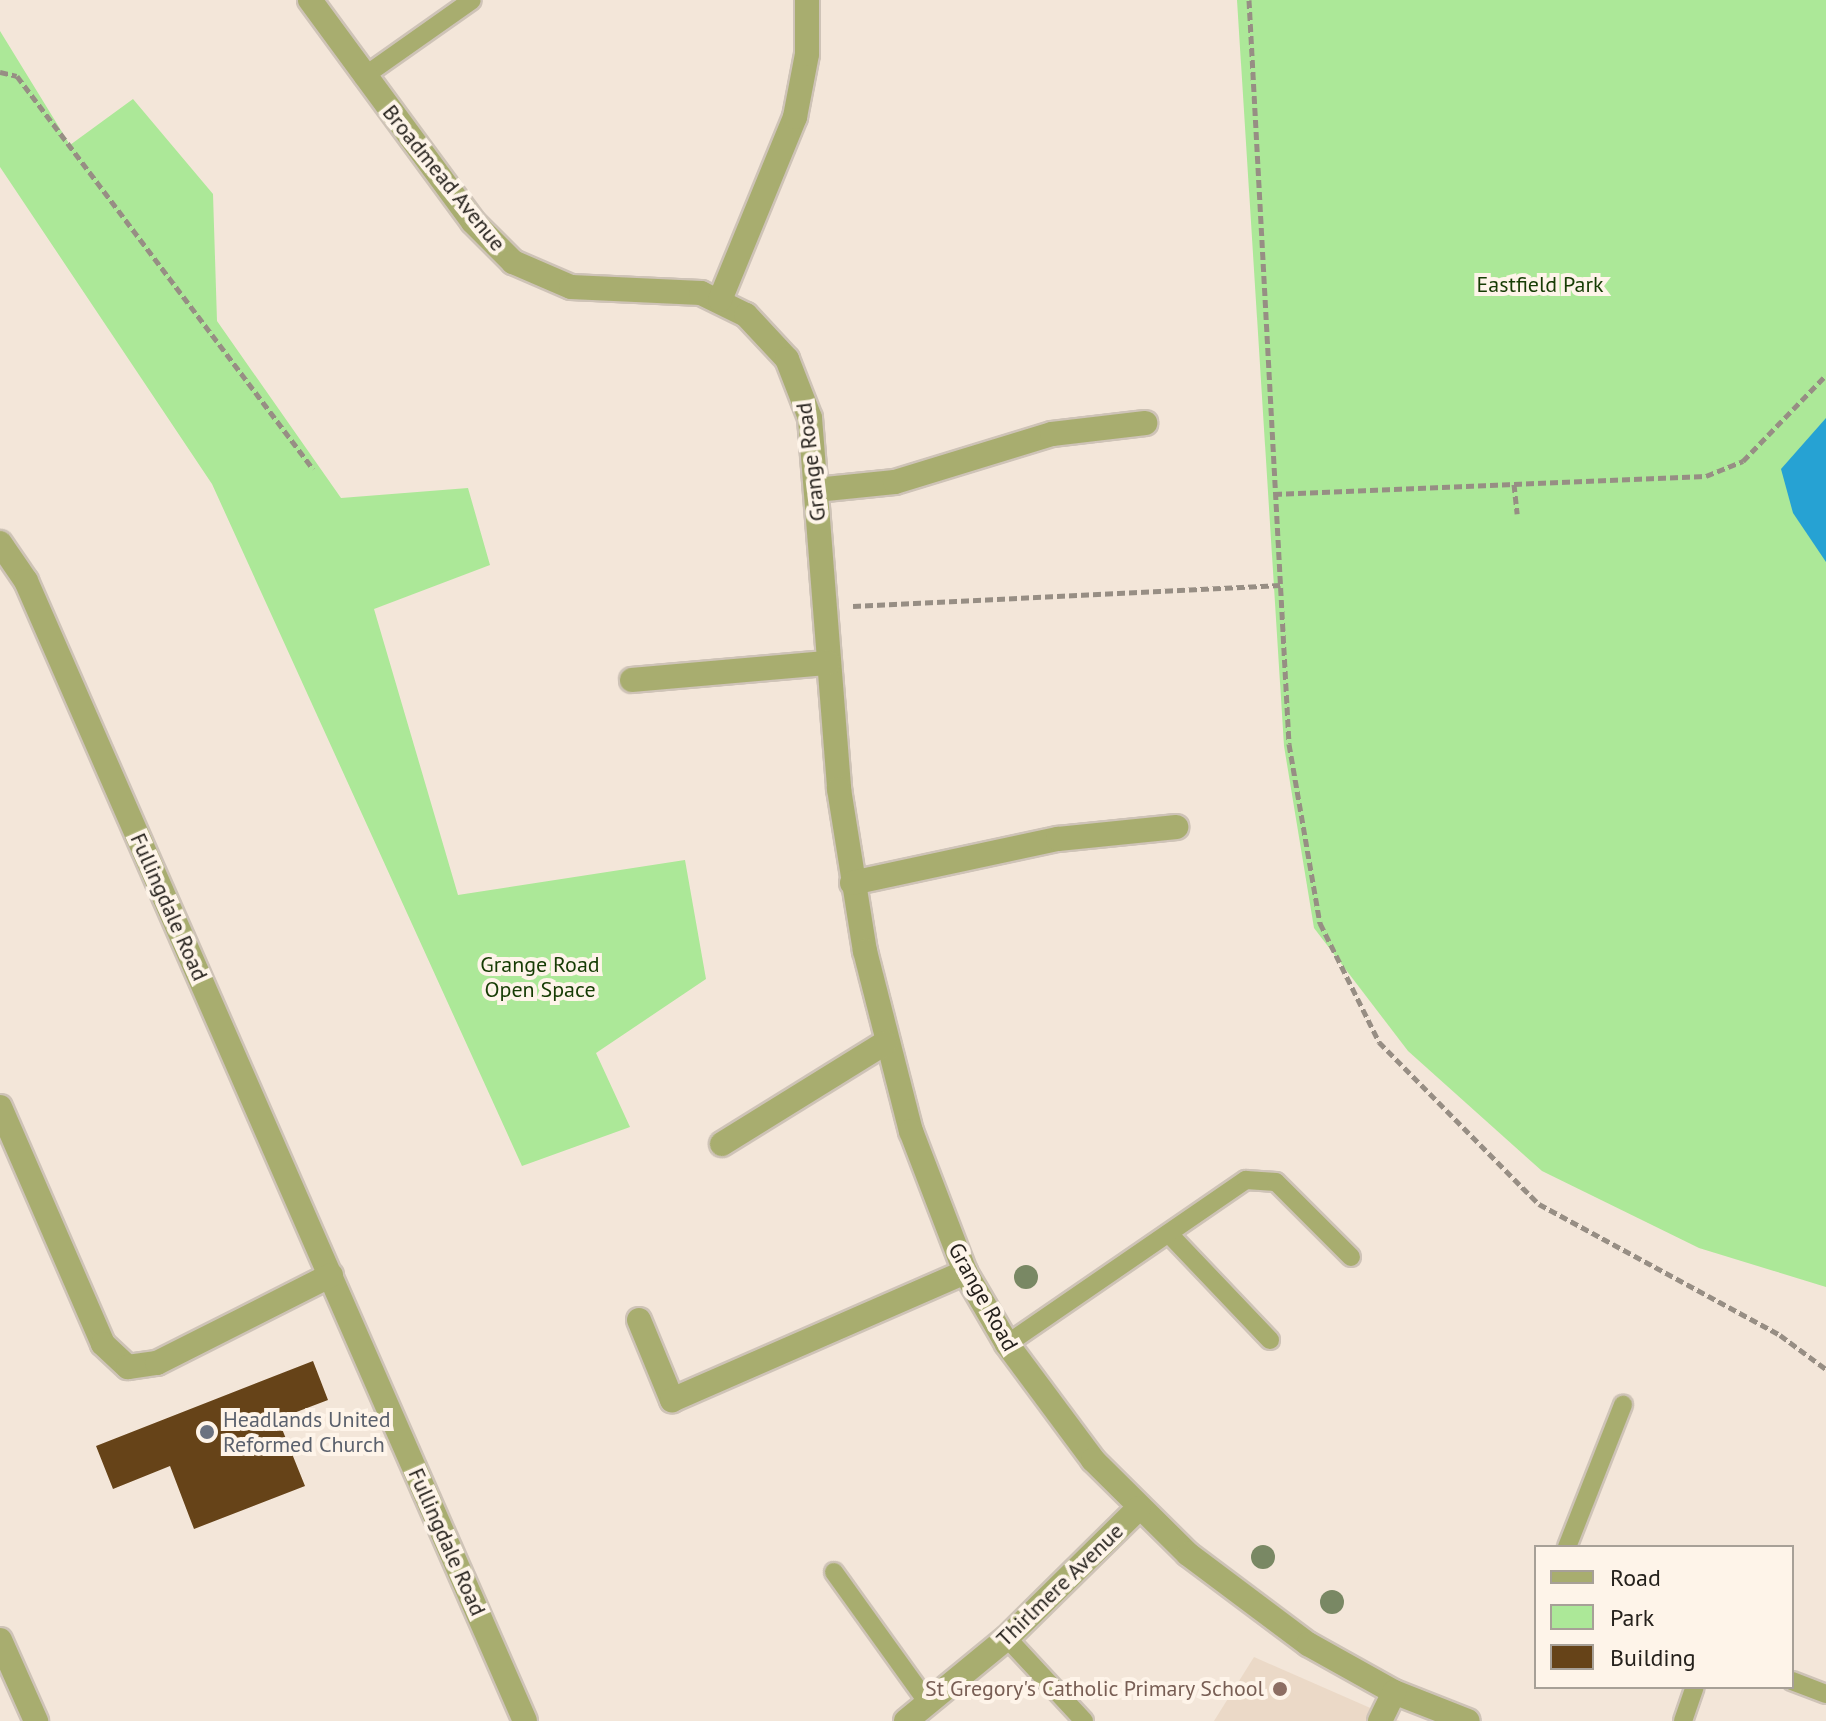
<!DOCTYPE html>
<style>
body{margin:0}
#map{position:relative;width:1826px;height:1721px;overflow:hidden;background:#f3e6d9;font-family:"PT Sans",sans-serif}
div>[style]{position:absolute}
.built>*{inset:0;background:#ebd9c7}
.green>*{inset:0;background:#ace898}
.water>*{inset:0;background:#26a2d3}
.building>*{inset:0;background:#664318}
.path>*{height:5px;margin-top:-2.5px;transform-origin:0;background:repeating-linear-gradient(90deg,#978e84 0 8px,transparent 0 12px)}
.roads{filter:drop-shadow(2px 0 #cec3b7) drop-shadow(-2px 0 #cec3b7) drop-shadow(0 2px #cec3b7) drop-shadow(0 -2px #cec3b7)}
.lane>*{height:18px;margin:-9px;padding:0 9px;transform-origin:9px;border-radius:9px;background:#a8ad6f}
.street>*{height:24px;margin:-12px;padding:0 12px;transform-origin:12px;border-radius:12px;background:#a8ad6f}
.trees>*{width:24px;height:24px;margin:-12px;border-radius:50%;background:#798864}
.dots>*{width:22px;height:22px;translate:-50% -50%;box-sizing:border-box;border:4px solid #fef4e9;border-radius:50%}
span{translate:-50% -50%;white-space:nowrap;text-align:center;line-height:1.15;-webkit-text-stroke:8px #fef4e9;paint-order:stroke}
.street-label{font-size:22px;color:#25211c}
.park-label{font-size:22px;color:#163c04}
.worship-label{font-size:22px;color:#5b616d}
.left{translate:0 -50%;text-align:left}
.education-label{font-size:22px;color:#785e54}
.right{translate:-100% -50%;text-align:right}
.legend{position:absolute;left:1534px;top:1545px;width:260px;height:144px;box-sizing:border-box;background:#fef4e9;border:2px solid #a7a097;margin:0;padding:10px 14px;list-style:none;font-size:24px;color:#25211c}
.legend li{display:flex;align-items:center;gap:16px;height:40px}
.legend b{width:40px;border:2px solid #a7a097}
</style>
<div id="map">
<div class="built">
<div style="clip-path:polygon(1254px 1657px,1400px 1721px,1214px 1721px)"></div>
</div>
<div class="green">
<div style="clip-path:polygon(1237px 0,1826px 0,1826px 1287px,1699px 1248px,1542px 1171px,1408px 1051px,1314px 928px,1284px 746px)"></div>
<div style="clip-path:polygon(0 31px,70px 145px,133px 99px,213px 194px,217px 321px,341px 498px,468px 488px,490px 565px,374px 609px,458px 895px,685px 860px,706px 979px,596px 1053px,630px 1127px,522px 1166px,212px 484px,0 167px)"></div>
</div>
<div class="water">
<div style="clip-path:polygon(1826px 418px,1826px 562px,1793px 513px,1781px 469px)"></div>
</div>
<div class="building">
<div style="clip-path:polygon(313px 1361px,328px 1400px,278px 1419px,305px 1486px,194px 1529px,170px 1466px,113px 1489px,96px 1446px)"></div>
</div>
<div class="path">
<div style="left:1249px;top:0;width:745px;rotate:86.92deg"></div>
<div style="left:1289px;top:744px;width:182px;rotate:80.2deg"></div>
<div style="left:1320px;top:923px;width:133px;rotate:63.6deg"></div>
<div style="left:1379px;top:1042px;width:228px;rotate:45.4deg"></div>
<div style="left:1539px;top:1204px;width:274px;rotate:28.5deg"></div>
<div style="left:1780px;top:1335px;width:57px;rotate:36.5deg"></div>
<div style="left:0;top:72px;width:17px;rotate:13deg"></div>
<div style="left:17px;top:76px;width:492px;rotate:53deg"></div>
<div style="left:1514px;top:484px;width:30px;rotate:84deg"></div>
<div style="left:1274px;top:494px;width:432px;rotate:-2.4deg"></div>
<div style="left:1706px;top:476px;width:40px;rotate:-22deg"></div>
<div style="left:1743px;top:461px;width:120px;rotate:-46deg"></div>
<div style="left:853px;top:606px;width:428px;rotate:-2.8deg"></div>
</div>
<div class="roads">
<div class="lane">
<div style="left:363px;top:77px;width:133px;rotate:-35.2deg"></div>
<div style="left:1170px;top:1235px;width:145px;rotate:46.4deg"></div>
<div style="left:1007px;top:1344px;width:290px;rotate:-34.5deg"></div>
<div style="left:1246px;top:1180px;width:30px;rotate:4deg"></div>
<div style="left:1276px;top:1182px;width:106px;rotate:45deg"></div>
<div style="left:1567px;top:1547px;width:153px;rotate:-68.5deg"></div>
<div style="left:834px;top:1572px;width:163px;rotate:54.3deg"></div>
<div style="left:1007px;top:1638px;width:113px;rotate:47.1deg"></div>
<div style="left:1792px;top:1681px;width:36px;rotate:21deg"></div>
<div style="left:1683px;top:1721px;width:36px;rotate:-71deg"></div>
</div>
<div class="street">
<div style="left:310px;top:0;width:275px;rotate:53.7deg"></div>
<div style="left:473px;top:222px;width:57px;rotate:45deg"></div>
<div style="left:513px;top:262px;width:63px;rotate:23.3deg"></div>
<div style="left:571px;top:287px;width:130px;rotate:2.6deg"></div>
<div style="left:701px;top:293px;width:50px;rotate:26.1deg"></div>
<div style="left:746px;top:315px;width:60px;rotate:47deg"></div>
<div style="left:787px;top:359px;width:63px;rotate:68.7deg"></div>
<div style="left:810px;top:418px;width:372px;rotate:85.5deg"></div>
<div style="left:839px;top:789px;width:164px;rotate:80.9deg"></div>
<div style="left:865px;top:951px;width:186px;rotate:75.7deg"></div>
<div style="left:911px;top:1131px;width:151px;rotate:69deg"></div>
<div style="left:965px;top:1272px;width:83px;rotate:59.7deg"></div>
<div style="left:1007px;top:1344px;width:144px;rotate:53.4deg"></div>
<div style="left:1093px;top:1460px;width:134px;rotate:44.7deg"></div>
<div style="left:1188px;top:1554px;width:150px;rotate:36.9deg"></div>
<div style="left:1308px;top:1644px;width:98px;rotate:29.2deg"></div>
<div style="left:1394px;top:1692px;width:79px;rotate:21.4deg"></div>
<div style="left:720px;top:300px;width:198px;rotate:-67.7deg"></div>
<div style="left:795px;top:117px;width:64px;rotate:-79.2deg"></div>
<div style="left:807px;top:54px;width:54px;rotate:-90deg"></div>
<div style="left:816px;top:490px;width:79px;rotate:-5.8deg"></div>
<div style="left:895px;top:482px;width:164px;rotate:-17deg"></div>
<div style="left:1052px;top:434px;width:94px;rotate:-6.7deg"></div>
<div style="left:0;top:543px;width:46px;rotate:55.6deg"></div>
<div style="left:26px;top:581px;width:1244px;rotate:66.36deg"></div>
<div style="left:632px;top:680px;width:197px;rotate:-5deg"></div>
<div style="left:852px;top:883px;width:211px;rotate:-12.1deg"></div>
<div style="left:1058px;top:839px;width:119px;rotate:-5.8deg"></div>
<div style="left:0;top:1107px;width:258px;rotate:66.5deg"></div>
<div style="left:103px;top:1344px;width:34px;rotate:43deg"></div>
<div style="left:128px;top:1367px;width:29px;rotate:-8deg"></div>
<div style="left:157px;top:1363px;width:195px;rotate:-26.8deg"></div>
<div style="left:722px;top:1144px;width:192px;rotate:-31.8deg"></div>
<div style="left:639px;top:1320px;width:87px;rotate:67.6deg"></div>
<div style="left:672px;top:1400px;width:320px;rotate:-23.6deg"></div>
<div style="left:0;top:1640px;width:89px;rotate:66deg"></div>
<div style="left:906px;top:1721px;width:131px;rotate:-39.4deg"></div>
<div style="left:1007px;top:1638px;width:185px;rotate:-44.6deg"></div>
<div style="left:1380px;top:1721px;width:32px;rotate:-64deg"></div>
</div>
</div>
<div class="trees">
<div style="left:1026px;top:1277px"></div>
<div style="left:1263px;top:1557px"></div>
<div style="left:1332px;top:1602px"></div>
</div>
<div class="dots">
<div style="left:207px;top:1432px;background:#6b7280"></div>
<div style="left:1280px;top:1689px;background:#8d6e63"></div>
</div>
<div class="street-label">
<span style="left:444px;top:178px;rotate:51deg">Broadmead Avenue</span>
<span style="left:811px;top:462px;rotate:-97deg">Grange Road</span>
<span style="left:169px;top:907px;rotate:66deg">Fullingdale Road</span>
<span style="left:983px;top:1297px;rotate:61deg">Grange Road</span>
<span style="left:447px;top:1542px;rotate:66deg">Fullingdale Road</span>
<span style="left:1060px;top:1585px;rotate:-44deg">Thirlmere Avenue</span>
</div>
<div class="park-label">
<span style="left:1540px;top:285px">Eastfield Park</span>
<span style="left:540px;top:977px">Grange Road<br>Open Space</span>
</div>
<div class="worship-label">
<span class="left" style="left:223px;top:1432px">Headlands United<br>Reformed Church</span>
</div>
<div class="education-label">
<span class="right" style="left:1264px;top:1689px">St Gregory's Catholic Primary School</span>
</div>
<ul class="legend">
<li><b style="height:10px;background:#a8ad6f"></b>Road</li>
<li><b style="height:22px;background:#ace898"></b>Park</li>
<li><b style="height:22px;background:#664318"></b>Building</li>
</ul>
</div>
